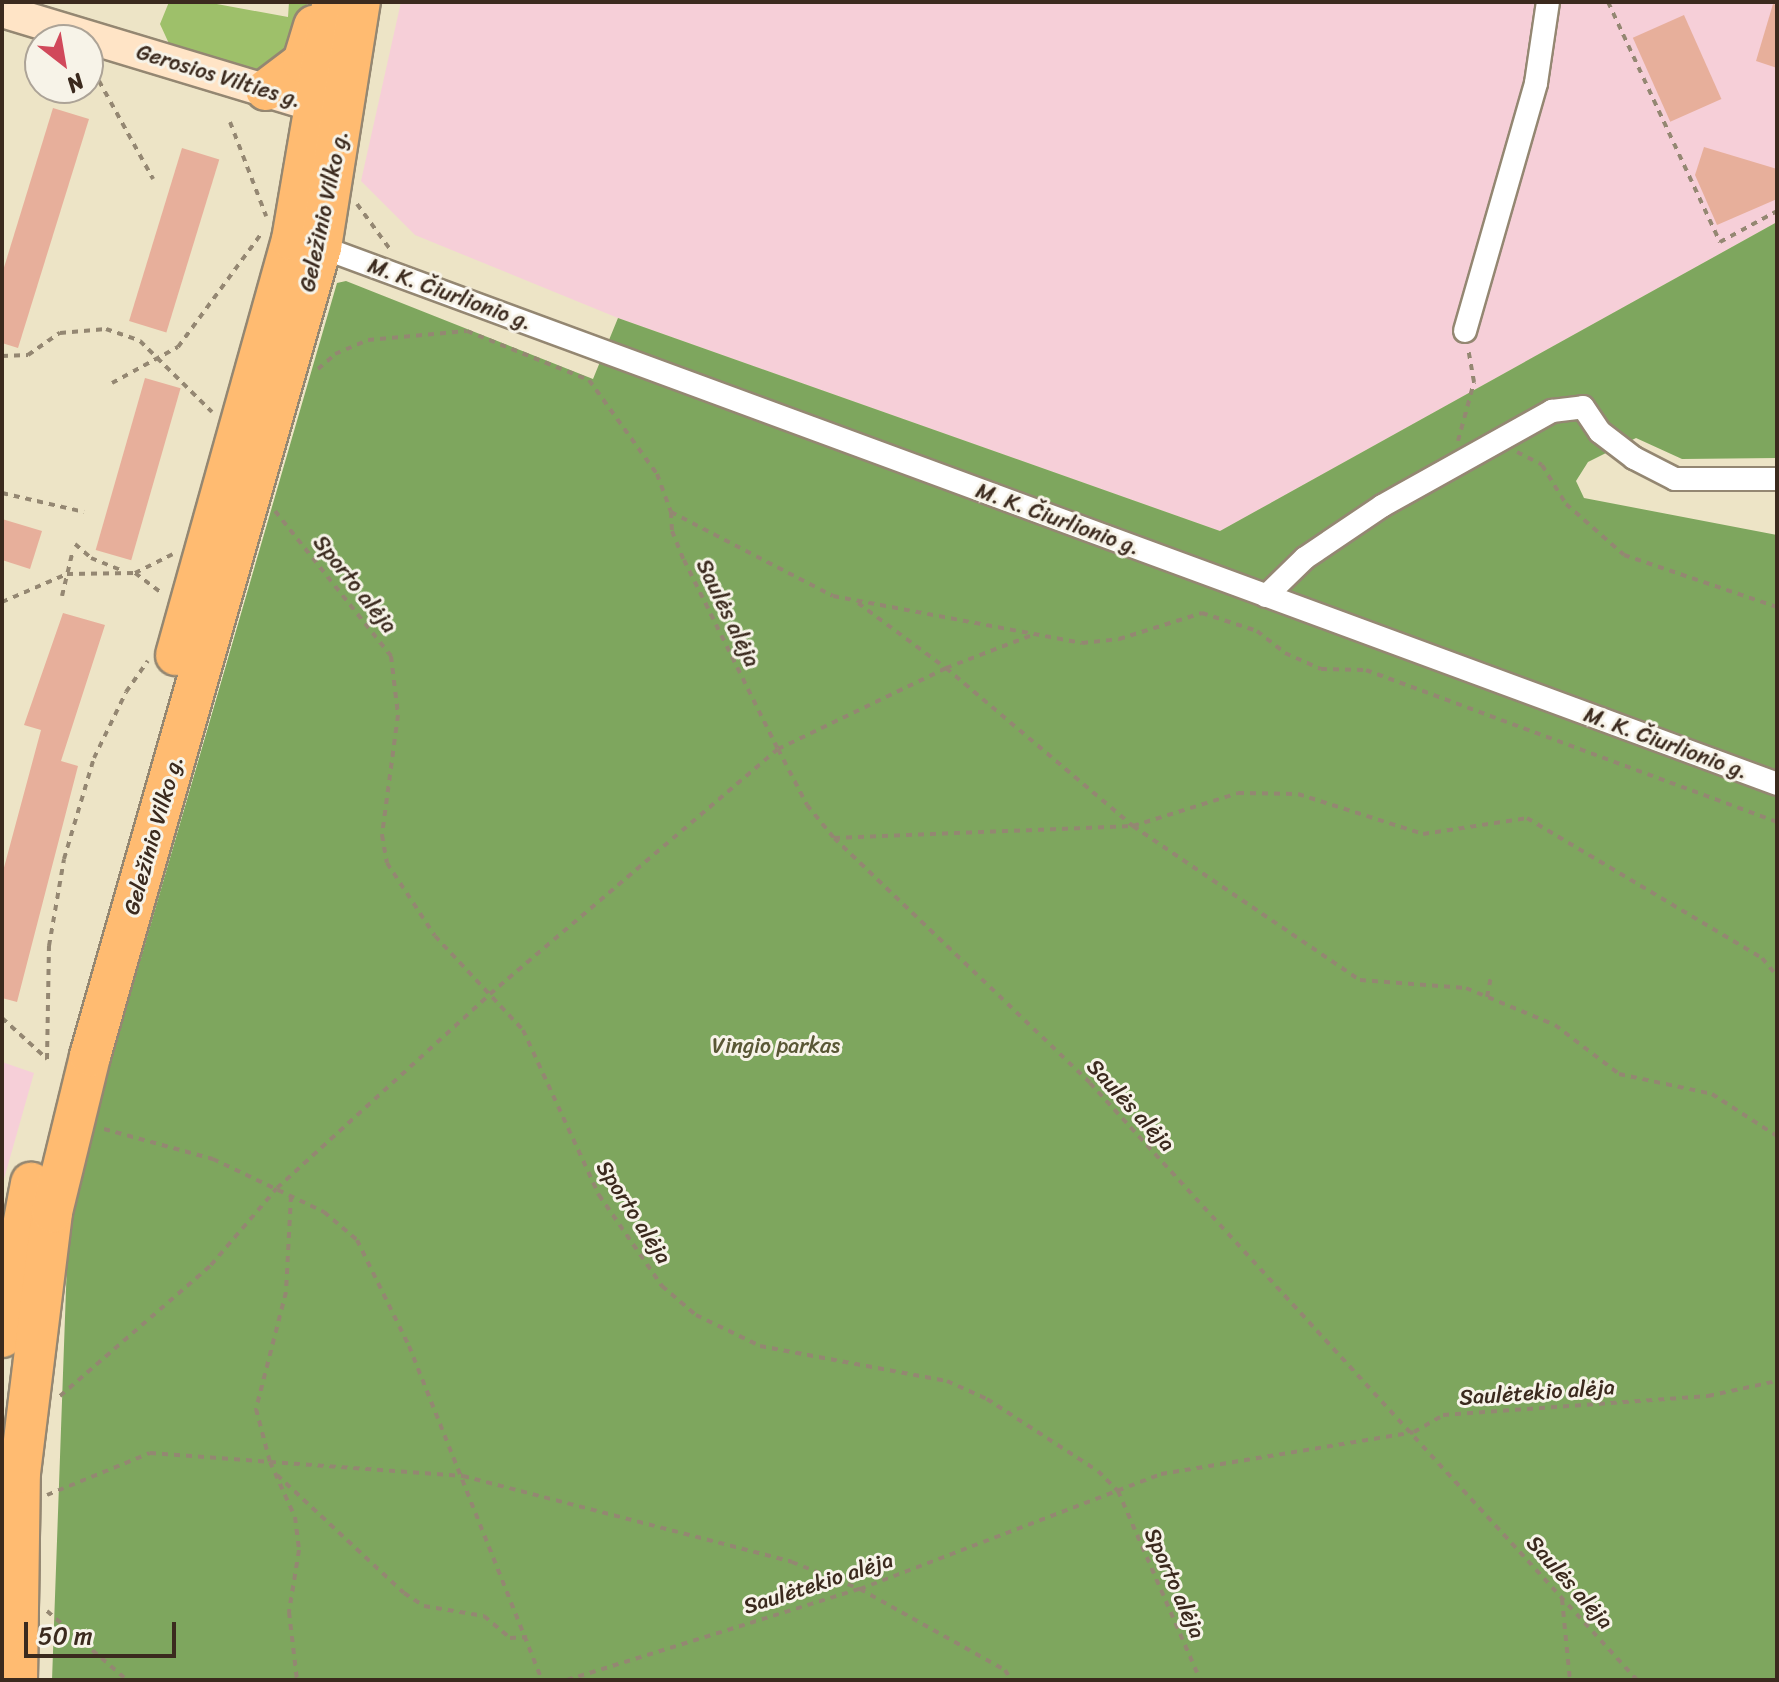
<!DOCTYPE html>
<meta charset="utf-8">
<style>
body{margin:0}
#map{position:relative;width:1779px;height:1682px;overflow:hidden;background:#ede4c6;font-family:Sriracha,sans-serif}
div>[style]{position:absolute}
.built>*{inset:0;background:#f6cfd8}
.green>*{inset:0;background:#9ec06a}
.forest>*{inset:0;background:#7ea65e}
.building>*{inset:0;background:#e7af9b;transform-origin:0 0}
.path>*{height:4px;margin-top:-2px;transform-origin:0;background:repeating-linear-gradient(90deg,#948772 0 6px,transparent 0 12px)}
.roads{filter:drop-shadow(2px 0 #948772) drop-shadow(-2px 0 #948772) drop-shadow(0 2px #948772) drop-shadow(0 -2px #948772)}
.street>*{height:22px;margin:-11px;padding:0 11px;transform-origin:11px;border-radius:11px;background:#fff}
.secondary>*{height:32px;margin:-16px;padding:0 16px;transform-origin:16px;border-radius:16px;background:#ffe4c6}
.highway>*{height:40px;margin:-20px;padding:0 20px;transform-origin:20px;border-radius:20px;background:#ffbb71}
span{translate:-50% -50%;white-space:nowrap;text-align:center;line-height:1.15;-webkit-text-stroke:6px #f7f3e8;paint-order:stroke}
.street-label{font-size:22px;color:#3b2a1e}
.park-label{font-size:22px;color:#595735}
.frame{position:absolute;inset:0;border:4px solid #3b2a1e;pointer-events:none}
.north{position:absolute;left:24px;top:24px;width:80px;height:80px;box-sizing:border-box;background:#f7f3e8;border:2px solid #aca397;border-radius:50%;rotate:149deg;font-size:22px;font-weight:700;line-height:32px;text-align:center;color:#3b2a1e}
.north::after{content:'';display:block;margin:auto;width:28px;height:36px;background:#d1495b;clip-path:polygon(50% 0,100% 100%,50% 72%,0 100%)}
.scale{position:absolute;left:24px;top:1622px;width:152px;height:36px;box-sizing:border-box;border:4px solid #3b2a1e;border-top:0;padding-left:10px;font-size:24px;line-height:28px;white-space:nowrap;color:#3b2a1e;-webkit-text-stroke:6px #f7f3e8;paint-order:stroke}
</style>
<div id="map">
<div class="built">
<div style="clip-path:polygon(401px 2px,1777px 2px,1777px 222px,1220px 531px,618px 318px,415px 235px,361px 181px)"></div>
<div style="clip-path:polygon(2px 1062px,34px 1073px,2px 1186px)"></div>
</div>
<div class="green">
<div style="clip-path:polygon(169px 2px,206px 2px,288px 17px,289px 2px,307px 2px,304px 40px,270px 75px,171px 48px,160px 24px)"></div>
</div>
<div class="forest">
<div style="clip-path:polygon(1777px 222px,1777px 458px,1682px 459px,1636px 438px,1588px 462px,1576px 481px,1584px 498px,1777px 535px,1777px 1680px,52px 1680px,69px 1206px,337px 283px,346px 281px,593px 379px,618px 318px,1220px 531px)"></div>
</div>
<div class="building">
<div style="clip-path:polygon(1773px 4px,1777px 5px,1777px 68px,1756px 61px)"></div>
<div style="left:1684px;top:15px;width:92px;height:56px;rotate:66deg"></div>
<div style="clip-path:polygon(53px 108px,89px 119px,18px 348px,2px 343px,2px 274px)"></div>
<div style="clip-path:polygon(1704px 147px,1777px 169px,1777px 199px,1717px 225px,1695px 175px)"></div>
<div style="left:182px;top:148px;width:39px;height:181px;rotate:17deg"></div>
<div style="left:145px;top:378px;width:37px;height:179px;rotate:16deg"></div>
<div style="clip-path:polygon(2px 519px,42px 531px,30px 569px,2px 560px)"></div>
<div style="clip-path:polygon(63px 613px,105px 625px,61px 761px,78px 766px,17px 1002px,2px 998px,2px 875px,41px 730px,24px 725px)"></div>
</div>
<div class="path">
<div style="left:1608px;top:2px;width:265px;rotate:65deg"></div>
<div style="left:1720px;top:242px;width:65px;rotate:-28.5deg"></div>
<div style="left:99px;top:81px;width:112px;rotate:61.1deg"></div>
<div style="left:230px;top:122px;width:101px;rotate:69deg"></div>
<div style="left:357px;top:204px;width:59px;rotate:53.9deg"></div>
<div style="left:2px;top:356px;width:26px;rotate:-2deg"></div>
<div style="left:28px;top:355px;width:39px;rotate:-35deg"></div>
<div style="left:60px;top:333px;width:46px;rotate:-5deg"></div>
<div style="left:106px;top:329px;width:36px;rotate:19deg"></div>
<div style="left:140px;top:341px;width:101px;rotate:44.6deg"></div>
<div style="left:318px;top:369px;width:23px;rotate:-41deg"></div>
<div style="left:335px;top:354px;width:36px;rotate:-23deg"></div>
<div style="left:368px;top:340px;width:99px;rotate:-5.2deg"></div>
<div style="left:467px;top:331px;width:131px;rotate:21.9deg"></div>
<div style="left:589px;top:380px;width:116px;rotate:54.1deg"></div>
<div style="left:657px;top:474px;width:40px;rotate:69.8deg"></div>
<div style="left:671px;top:512px;width:182px;rotate:27.4deg"></div>
<div style="left:833px;top:596px;width:253px;rotate:10.7deg"></div>
<div style="left:1082px;top:643px;width:37px;rotate:-6deg"></div>
<div style="left:1119px;top:639px;width:87px;rotate:-17.4deg"></div>
<div style="left:1202px;top:613px;width:58px;rotate:18.1deg"></div>
<div style="left:1257px;top:631px;width:36px;rotate:38deg"></div>
<div style="left:1285px;top:653px;width:39px;rotate:24deg"></div>
<div style="left:1321px;top:669px;width:45px;rotate:1.3deg"></div>
<div style="left:1366px;top:670px;width:438px;rotate:20.3deg"></div>
<div style="left:112px;top:383px;width:75px;rotate:-28.6deg"></div>
<div style="left:178px;top:347px;width:140px;rotate:-53.7deg"></div>
<div style="left:1458px;top:441px;width:61px;rotate:-74.8deg"></div>
<div style="left:1474px;top:382px;width:34px;rotate:-100deg"></div>
<div style="left:1517px;top:452px;width:28px;rotate:27deg"></div>
<div style="left:1542px;top:465px;width:46px;rotate:58.4deg"></div>
<div style="left:1566px;top:504px;width:77px;rotate:41.3deg"></div>
<div style="left:1624px;top:555px;width:162px;rotate:18.8deg"></div>
<div style="left:2px;top:493px;width:84px;rotate:13deg"></div>
<div style="left:275px;top:511px;width:186px;rotate:51.3deg"></div>
<div style="left:391px;top:656px;width:59px;rotate:83.2deg"></div>
<div style="left:398px;top:715px;width:121px;rotate:97.6deg"></div>
<div style="left:382px;top:835px;width:28px;rotate:80deg"></div>
<div style="left:387px;top:863px;width:87px;rotate:56.7deg"></div>
<div style="left:435px;top:936px;width:129px;rotate:46.9deg"></div>
<div style="left:523px;top:1030px;width:182px;rotate:65.3deg"></div>
<div style="left:599px;top:1195px;width:111px;rotate:55.3deg"></div>
<div style="left:662px;top:1286px;width:45px;rotate:40.5deg"></div>
<div style="left:696px;top:1315px;width:71px;rotate:25.8deg"></div>
<div style="left:760px;top:1346px;width:190px;rotate:10.6deg"></div>
<div style="left:947px;top:1381px;width:44px;rotate:24.2deg"></div>
<div style="left:987px;top:1399px;width:132px;rotate:33deg"></div>
<div style="left:1098px;top:1471px;width:28px;rotate:45deg"></div>
<div style="left:1118px;top:1491px;width:206px;rotate:66.5deg"></div>
<div style="left:671px;top:512px;width:19px;rotate:87deg"></div>
<div style="left:672px;top:531px;width:31px;rotate:68deg"></div>
<div style="left:684px;top:560px;width:211px;rotate:63.6deg"></div>
<div style="left:778px;top:749px;width:63px;rotate:62.6deg"></div>
<div style="left:807px;top:805px;width:43px;rotate:50.7deg"></div>
<div style="left:834px;top:838px;width:354px;rotate:43.7deg"></div>
<div style="left:1090px;top:1083px;width:810px;rotate:47.5deg"></div>
<div style="left:75px;top:544px;width:21px;rotate:41deg"></div>
<div style="left:91px;top:558px;width:32px;rotate:22deg"></div>
<div style="left:135px;top:573px;width:34px;rotate:37deg"></div>
<div style="left:62px;top:596px;width:47px;rotate:-76.6deg"></div>
<div style="left:2px;top:602px;width:71px;rotate:-23.3deg"></div>
<div style="left:67px;top:574px;width:68px;rotate:-0.8deg"></div>
<div style="left:135px;top:573px;width:42px;rotate:-26.6deg"></div>
<div style="left:858px;top:603px;width:109px;rotate:36.5deg"></div>
<div style="left:946px;top:668px;width:245px;rotate:40.2deg"></div>
<div style="left:1133px;top:826px;width:274px;rotate:34.2deg"></div>
<div style="left:1360px;top:980px;width:106px;rotate:4.3deg"></div>
<div style="left:1466px;top:988px;width:96px;rotate:22.6deg"></div>
<div style="left:1555px;top:1025px;width:81px;rotate:37.4deg"></div>
<div style="left:1619px;top:1074px;width:95px;rotate:12.1deg"></div>
<div style="left:1712px;top:1094px;width:77px;rotate:32.9deg"></div>
<div style="left:834px;top:838px;width:299px;rotate:-2.3deg"></div>
<div style="left:1133px;top:826px;width:110px;rotate:-17.4deg"></div>
<div style="left:1238px;top:793px;width:60px;rotate:1deg"></div>
<div style="left:1298px;top:794px;width:131px;rotate:17.7deg"></div>
<div style="left:1423px;top:834px;width:105px;rotate:-8.7deg"></div>
<div style="left:1527px;top:818px;width:274px;rotate:30.8deg"></div>
<div style="left:1762px;top:958px;width:23px;rotate:50deg"></div>
<div style="left:1487px;top:997px;width:20px;rotate:-79deg"></div>
<div style="left:2px;top:1018px;width:61px;rotate:42.3deg"></div>
<div style="left:47px;top:1059px;width:113px;rotate:-89deg"></div>
<div style="left:49px;top:946px;width:88px;rotate:-80.2deg"></div>
<div style="left:64px;top:859px;width:105px;rotate:-73.5deg"></div>
<div style="left:94px;top:758px;width:73px;rotate:-64.1deg"></div>
<div style="left:126px;top:692px;width:38px;rotate:-55deg"></div>
<div style="left:104px;top:1129px;width:113px;rotate:15.4deg"></div>
<div style="left:213px;top:1159px;width:123px;rotate:25.5deg"></div>
<div style="left:324px;top:1212px;width:43px;rotate:40.3deg"></div>
<div style="left:357px;top:1240px;width:118px;rotate:63.9deg"></div>
<div style="left:409px;top:1346px;width:360px;rotate:68.3deg"></div>
<div style="left:291px;top:1196px;width:96px;rotate:93deg"></div>
<div style="left:286px;top:1292px;width:121px;rotate:104.4deg"></div>
<div style="left:256px;top:1409px;width:55px;rotate:75.2deg"></div>
<div style="left:270px;top:1462px;width:60px;rotate:65.6deg"></div>
<div style="left:295px;top:1517px;width:33px;rotate:83deg"></div>
<div style="left:299px;top:1550px;width:63px;rotate:99.2deg"></div>
<div style="left:289px;top:1612px;width:68px;rotate:83.3deg"></div>
<div style="left:60px;top:1396px;width:200px;rotate:-40.9deg"></div>
<div style="left:211px;top:1265px;width:101px;rotate:-49.4deg"></div>
<div style="left:277px;top:1188px;width:288px;rotate:-42.3deg"></div>
<div style="left:490px;top:994px;width:378px;rotate:-40.4deg"></div>
<div style="left:778px;top:749px;width:187px;rotate:-25.7deg"></div>
<div style="left:946px;top:668px;width:90px;rotate:-20.9deg"></div>
<div style="left:277px;top:1475px;width:173px;rotate:42.9deg"></div>
<div style="left:404px;top:1593px;width:24px;rotate:33deg"></div>
<div style="left:424px;top:1606px;width:61px;rotate:9.5deg"></div>
<div style="left:484px;top:1616px;width:34px;rotate:40deg"></div>
<div style="left:510px;top:1638px;width:17px;rotate:-3deg"></div>
<div style="left:47px;top:1495px;width:111px;rotate:-22.2deg"></div>
<div style="left:150px;top:1453px;width:314px;rotate:4.2deg"></div>
<div style="left:463px;top:1476px;width:340px;rotate:14.6deg"></div>
<div style="left:792px;top:1562px;width:73px;rotate:21.7deg"></div>
<div style="left:860px;top:1589px;width:166px;rotate:29.2deg"></div>
<div style="left:1005px;top:1670px;width:12px;rotate:59deg"></div>
<div style="left:1562px;top:1599px;width:81px;rotate:84.4deg"></div>
<div style="left:47px;top:1611px;width:106px;rotate:40.8deg"></div>
<div style="left:567px;top:1680px;width:307px;rotate:-17.3deg"></div>
<div style="left:860px;top:1589px;width:322px;rotate:-20.9deg"></div>
<div style="left:1161px;top:1474px;width:256px;rotate:-9.4deg"></div>
<div style="left:1414px;top:1432px;width:34px;rotate:-30deg"></div>
<div style="left:1443px;top:1415px;width:266px;rotate:-4.1deg"></div>
<div style="left:1708px;top:1396px;width:71px;rotate:-12.3deg"></div>
</div>
<div class="roads">
<div class="street">
<div style="left:321px;top:247px;width:1552px;rotate:20.24deg"></div>
<div style="left:1465px;top:331px;width:258px;rotate:-74deg"></div>
<div style="left:1536px;top:83px;width:82px;rotate:-81.6deg"></div>
<div style="left:1266px;top:596px;width:54px;rotate:-44.3deg"></div>
<div style="left:1305px;top:558px;width:93px;rotate:-34deg"></div>
<div style="left:1382px;top:506px;width:195px;rotate:-29.2deg"></div>
<div style="left:1552px;top:411px;width:31px;rotate:-7deg"></div>
<div style="left:1583px;top:407px;width:30px;rotate:56deg"></div>
<div style="left:1600px;top:432px;width:43px;rotate:37.4deg"></div>
<div style="left:1634px;top:458px;width:46px;rotate:27.1deg"></div>
<div style="left:1675px;top:479px;width:102px"></div>
</div>
<div class="secondary">
<div style="left:2px;top:11px;width:350px;rotate:16.8deg"></div>
</div>
<div class="highway">
<div style="left:266px;top:90px;width:46px;rotate:-37.1deg"></div>
<div style="left:303px;top:62px;width:38px;rotate:-73deg"></div>
<div style="left:176px;top:655px;width:431px;rotate:-74.4deg"></div>
<div style="left:292px;top:240px;width:237px;rotate:-80.3deg"></div>
<div style="left:2px;top:1337px;width:157px;rotate:-79.3deg"></div>
<div style="left:17px;top:1680px;width:207px;rotate:-89.2deg"></div>
<div style="left:20px;top:1473px;width:263px;rotate:-83deg"></div>
<div style="left:52px;top:1212px;width:161px;rotate:-76.3deg"></div>
<div style="left:90px;top:1056px;width:841px;rotate:-74.06deg"></div>
<div style="left:321px;top:247px;width:248px;rotate:-81deg"></div>
</div>
</div>
<div class="street-label">
<span style="left:219px;top:76px;rotate:17deg">Gerosios Vilties g.</span>
<span style="left:324px;top:211px;rotate:-78deg">Geležinio Vilko g.</span>
<span style="left:450px;top:294px;rotate:20deg">M. K. Čiurlionio g.</span>
<span style="left:1058px;top:519px;rotate:20deg">M. K. Čiurlionio g.</span>
<span style="left:355px;top:584px;rotate:51deg">Sporto alėja</span>
<span style="left:728px;top:613px;rotate:64deg">Saulės alėja</span>
<span style="left:1666px;top:743px;rotate:20deg">M. K. Čiurlionio g.</span>
<span style="left:153px;top:835px;rotate:-74deg">Geležinio Vilko g.</span>
<span style="left:1131px;top:1105px;rotate:47deg">Saulės alėja</span>
<span style="left:634px;top:1212px;rotate:57deg">Sporto alėja</span>
<span style="left:1537px;top:1392px;rotate:-4deg">Saulėtekio alėja</span>
<span style="left:1570px;top:1582px;rotate:48deg">Saulės alėja</span>
<span style="left:818px;top:1583px;rotate:-18deg">Saulėtekio alėja</span>
<span style="left:1175px;top:1583px;rotate:66deg">Sporto alėja</span>
</div>
<div class="park-label">
<span style="left:776px;top:1046px">Vingio parkas</span>
</div>
<div class="frame"></div>
<div class="north">N</div>
<div class="scale">50 m</div>
</div>
